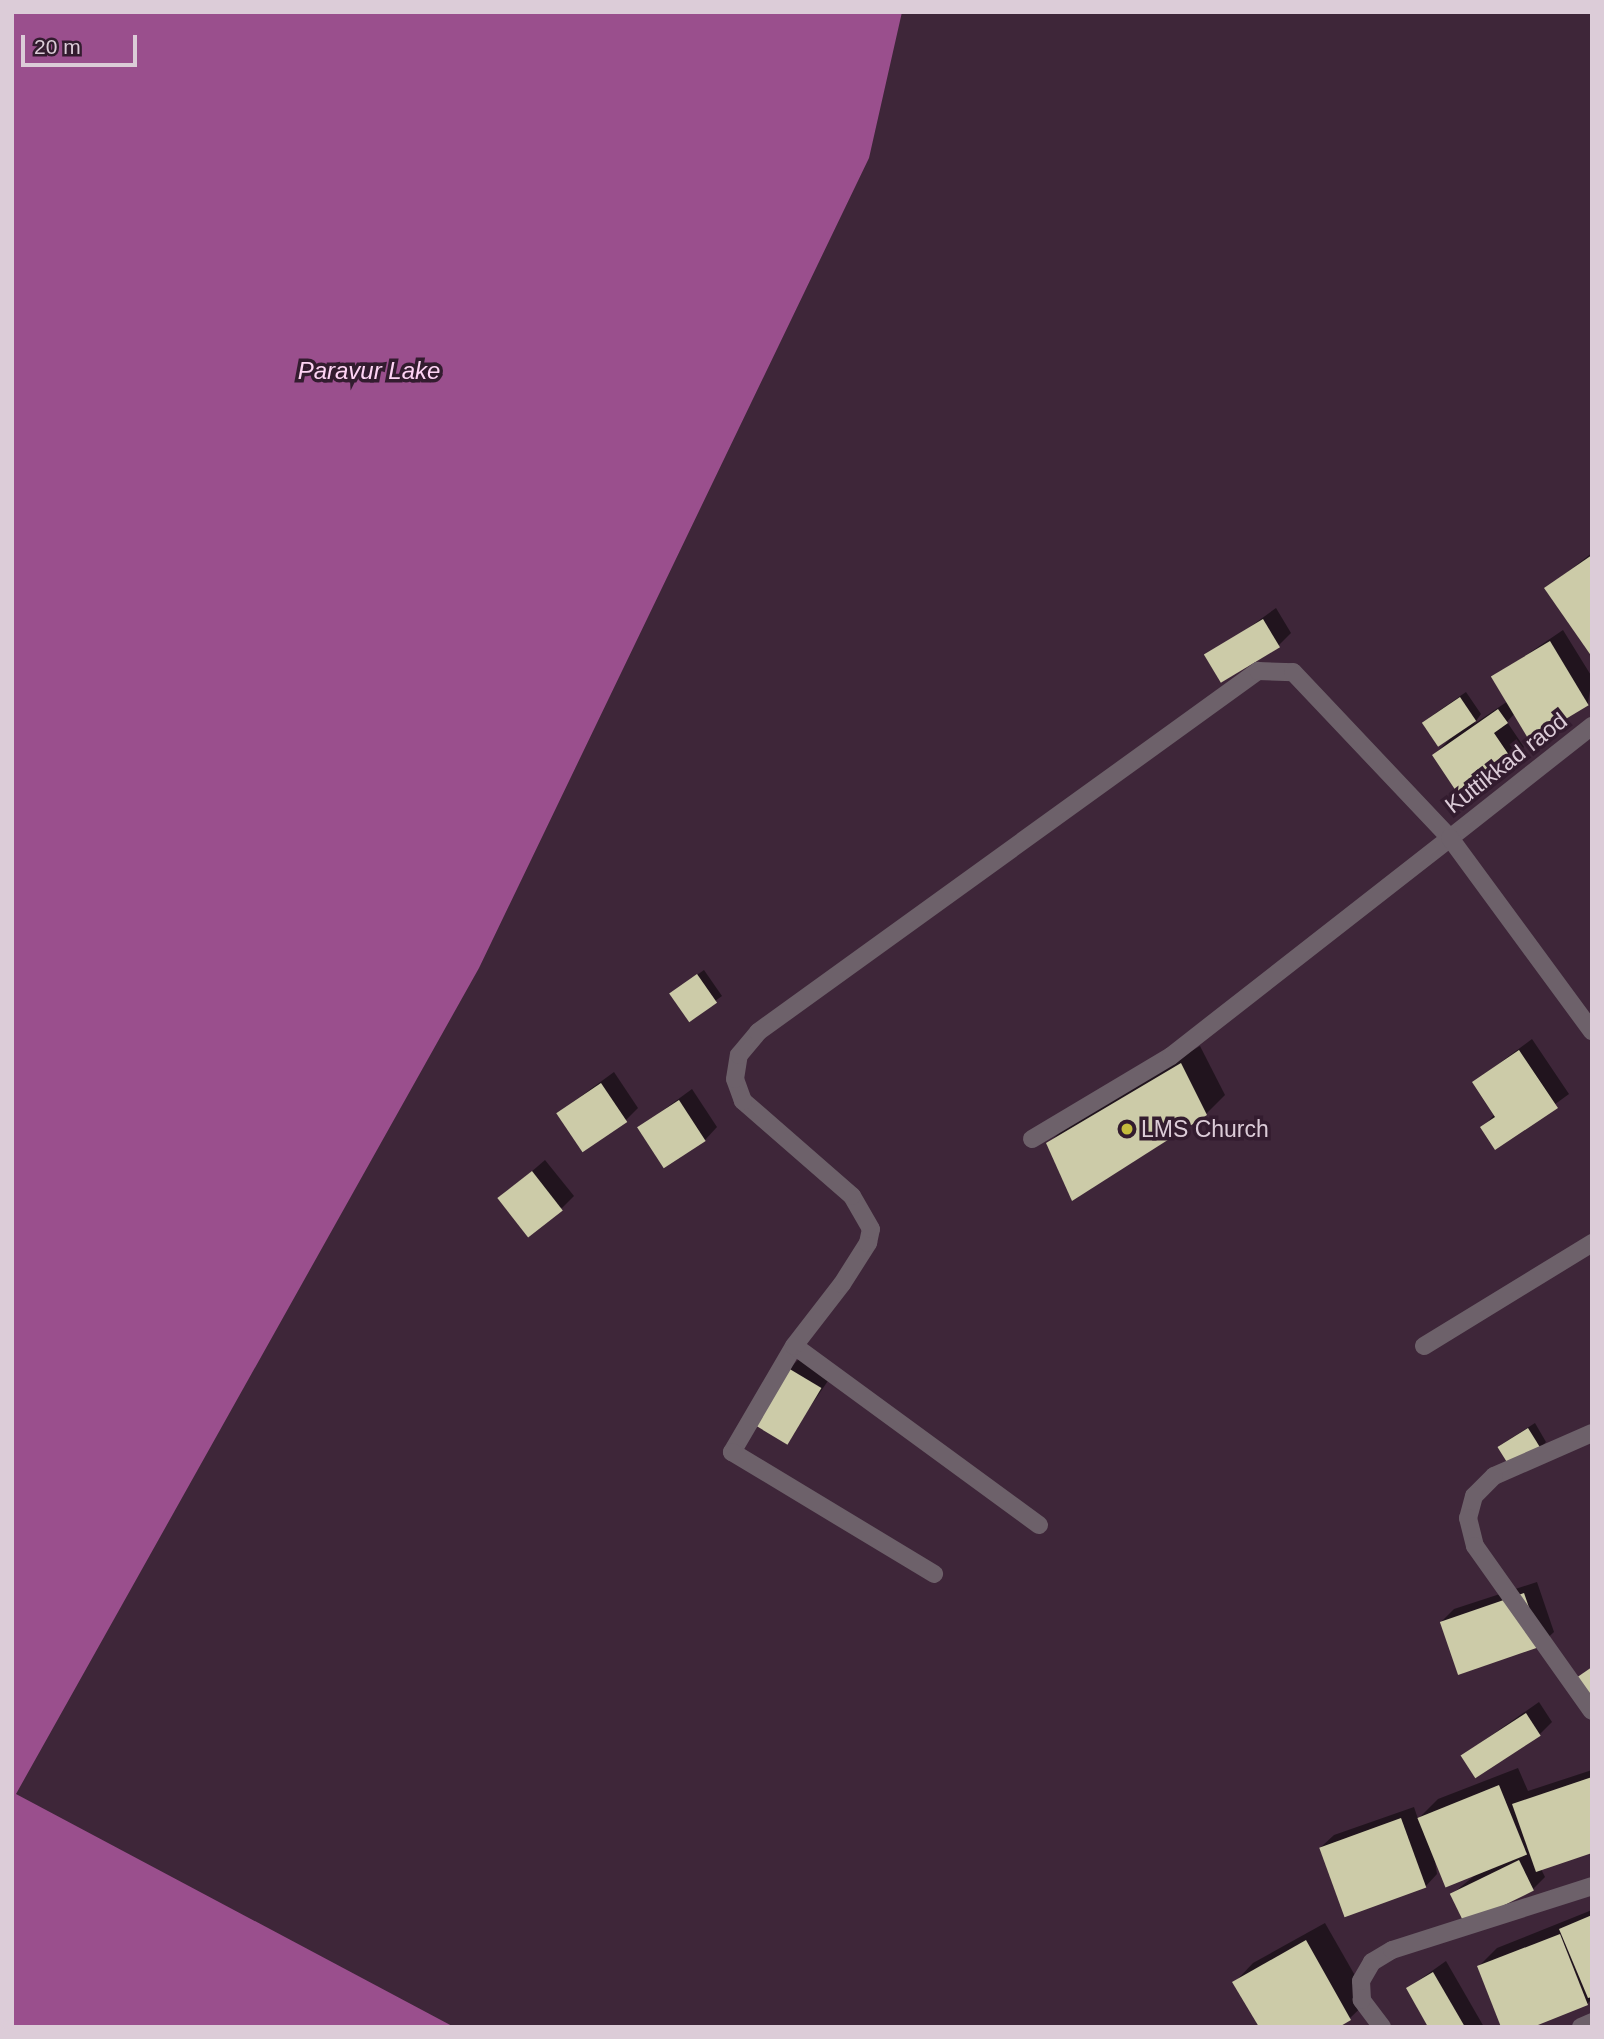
<!DOCTYPE html>
<style>
body{margin:0}
#map{position:relative;width:1604px;height:2039px;overflow:hidden;background:#3e2639;font-family:Helvetica,sans-serif}
div>[style]{position:absolute}
.water>*{inset:0;background:#9a4f8d}
.shadow>*{inset:0;background:#0007}
.building>*{inset:0;background:#cccba8;transform-origin:0 0}
.lane>*{height:18px;margin:-9px;padding:0 9px;transform-origin:9px;border-radius:9px;background:#6d616a}
.street>*{height:18px;margin:-9px;padding:0 9px;transform-origin:9px;border-radius:9px;background:#6d616a}
.dots>*{width:19px;height:19px;translate:-50% -50%;box-sizing:border-box;border:4px solid #331c2f;border-radius:50%}
span{translate:-50% -50%;white-space:nowrap;text-align:center;line-height:1.15;-webkit-text-stroke:7px #331c2f;paint-order:stroke}
.street-label{font-size:23px;color:#dcccd8}
.poi-label{font-size:23px;color:#dcccd8}
.left{translate:0 -50%;text-align:left}
.water-label{font-size:24px;color:#fed4f4;font-style:italic}
.frame{position:absolute;inset:0;border:14px solid #dcccd8;pointer-events:none}
.scale{position:absolute;left:21px;top:35px;width:116px;height:32px;box-sizing:border-box;border:4px solid #dcccd8;border-top:0;padding-left:9px;font-size:21px;line-height:24px;white-space:nowrap;color:#dcccd8;-webkit-text-stroke:5px #331c2f;paint-order:stroke}
</style>
<div id="map">
<div class="water">
<div style="clip-path:polygon(12px 12px,902px 12px,869px 158px,479px 968px,16px 1794px,454px 2027px,12px 2027px)"></div>
</div>
<div class="shadow">
<div style="clip-path:polygon(1592px 553px,1592px 654px,1547px 588px)"></div>
<div style="clip-path:polygon(1276px 608px,1291px 633px,1279px 645px,1208px 657px)"></div>
<div style="clip-path:polygon(1563px 630px,1592px 677px,1588px 703px,1515px 713px,1507px 722px,1524px 747px,1512px 760px,1434px 755px,1449px 740px,1424px 723px,1430px 717px,1466px 692px,1481px 714px,1474px 724px,1508px 701px,1494px 677px)"></div>
<div style="clip-path:polygon(704px 970px,722px 996px,689px 1020px,677px 989px)"></div>
<div style="clip-path:polygon(1532px 1039px,1569px 1094px,1495px 1148px,1482px 1128px,1495px 1114px,1474px 1082px)"></div>
<div style="clip-path:polygon(1200px 1046px,1225px 1095px,1206px 1114px,1048px 1144px,1067px 1125px)"></div>
<div style="clip-path:polygon(614px 1072px,638px 1108px,626px 1120px,558px 1113px)"></div>
<div style="clip-path:polygon(692px 1089px,717px 1127px,705px 1140px,639px 1128px)"></div>
<div style="clip-path:polygon(545px 1160px,574px 1196px,562px 1208px,500px 1199px)"></div>
<div style="clip-path:polygon(802px 1356px,832px 1375px,786px 1442px,789px 1369px)"></div>
<div style="clip-path:polygon(1535px 1423px,1546px 1442px,1540px 1448px,1499px 1446px)"></div>
<div style="clip-path:polygon(1537px 1582px,1554px 1632px,1541px 1644px,1442px 1621px,1454px 1609px)"></div>
<div style="clip-path:polygon(1539px 1702px,1552px 1722px,1540px 1734px,1462px 1756px)"></div>
<div style="clip-path:polygon(1518px 1768px,1528px 1791px,1592px 1770px,1592px 1851px,1541px 1869px,1545px 1877px,1533px 1889px,1452px 1894px,1479px 1872px,1434px 1855px,1437px 1874px,1425px 1887px,1321px 1847px,1334px 1835px,1414px 1807px,1418px 1819px,1438px 1799px)"></div>
<div style="clip-path:polygon(1592px 1910px,1592px 1999px,1587px 2004px,1479px 1966px,1497px 1948px)"></div>
<div style="clip-path:polygon(1325px 1923px,1369px 2000px,1350px 2018px,1336px 2027px,1235px 1982px,1253px 1963px)"></div>
<div style="clip-path:polygon(1446px 1961px,1484px 2027px,1430px 2027px,1408px 1988px)"></div>
</div>
<div class="building">
<div style="clip-path:polygon(1592px 555px,1592px 657px,1544px 588px)"></div>
<div style="left:1263px;top:619px;width:33px;height:69px;rotate:59deg"></div>
<div style="left:1550px;top:641px;width:75px;height:69px;rotate:59deg"></div>
<div style="left:1460px;top:697px;width:29px;height:46px;rotate:56deg"></div>
<div style="clip-path:polygon(1498px 709px,1508px 723px,1494px 733px,1513px 761px,1460px 797px,1432px 755px)"></div>
<div style="left:697px;top:974px;width:35px;height:34px;rotate:55deg"></div>
<div style="clip-path:polygon(1519px 1050px,1558px 1108px,1495px 1150px,1480px 1127px,1495px 1117px,1472px 1082px)"></div>
<div style="clip-path:polygon(1181px 1063px,1207px 1115px,1072px 1201px,1046px 1143px)"></div>
<div style="left:601px;top:1083px;width:47px;height:54px;rotate:56deg"></div>
<div style="left:679px;top:1100px;width:49px;height:50px;rotate:57deg"></div>
<div style="left:532px;top:1171px;width:50px;height:44px;rotate:52deg"></div>
<div style="left:788px;top:1368px;width:39px;height:66px;rotate:31deg"></div>
<div style="left:1528px;top:1428px;width:25px;height:36px;rotate:58deg"></div>
<div style="left:1524px;top:1593px;width:56px;height:89px;rotate:71deg"></div>
<div style="clip-path:polygon(1592px 1667px,1592px 1701px,1576px 1678px)"></div>
<div style="left:1526px;top:1713px;width:27px;height:78px;rotate:57deg"></div>
<div style="clip-path:polygon(1592px 1777px,1592px 1853px,1536px 1872px,1512px 1804px)"></div>
<div style="left:1499px;top:1785px;width:75px;height:88px;rotate:68deg"></div>
<div style="left:1401px;top:1818px;width:74px;height:87px;rotate:70deg"></div>
<div style="left:1519px;top:1860px;width:34px;height:77px;rotate:64deg"></div>
<div style="clip-path:polygon(1592px 1915px,1592px 1997px,1588px 1998px,1559px 1929px)"></div>
<div style="clip-path:polygon(1560px 1934px,1588px 2005px,1533px 2027px,1501px 2027px,1477px 1966px)"></div>
<div style="clip-path:polygon(1306px 1940px,1351px 2020px,1339px 2027px,1259px 2027px,1232px 1982px)"></div>
<div style="clip-path:polygon(1433px 1972px,1465px 2027px,1428px 2027px,1406px 1988px)"></div>
</div>
<div class="lane">
<div style="left:1032px;top:1139px;width:162px;rotate:-30.8deg"></div>
<div style="left:1171px;top:1056px;width:354px;rotate:-38deg"></div>
<div style="left:794px;top:1346px;width:123px;rotate:120.3deg"></div>
<div style="left:732px;top:1452px;width:236px;rotate:31.1deg"></div>
<div style="left:1424px;top:1346px;width:197px;rotate:-31.5deg"></div>
</div>
<div class="street">
<div style="left:1450px;top:838px;width:181px;rotate:-38.3deg"></div>
<div style="left:1592px;top:1433px;width:107px;rotate:156.3deg"></div>
<div style="left:1494px;top:1476px;width:28px;rotate:135deg"></div>
<div style="left:1474px;top:1496px;width:23px;rotate:105deg"></div>
<div style="left:1468px;top:1518px;width:29px;rotate:76deg"></div>
<div style="left:1475px;top:1546px;width:202px;rotate:54.7deg"></div>
<div style="left:1039px;top:1525px;width:303px;rotate:-143.8deg"></div>
<div style="left:794px;top:1346px;width:78px;rotate:-52.3deg"></div>
<div style="left:842px;top:1284px;width:49px;rotate:-57.6deg"></div>
<div style="left:868px;top:1243px;width:14px;rotate:-78deg"></div>
<div style="left:871px;top:1229px;width:38px;rotate:-120deg"></div>
<div style="left:852px;top:1196px;width:145px;rotate:-138.9deg"></div>
<div style="left:743px;top:1101px;width:23px;rotate:-110deg"></div>
<div style="left:735px;top:1079px;width:24px;rotate:-81deg"></div>
<div style="left:739px;top:1055px;width:30px;rotate:-50deg"></div>
<div style="left:758px;top:1032px;width:617px;rotate:-35.83deg"></div>
<div style="left:1258px;top:671px;width:35px;rotate:2deg"></div>
<div style="left:1293px;top:672px;width:228px;rotate:46.6deg"></div>
<div style="left:1450px;top:838px;width:240px;rotate:53.7deg"></div>
<div style="left:1382px;top:2027px;width:34px;rotate:-127deg"></div>
<div style="left:1362px;top:2000px;width:19px;rotate:-93deg"></div>
<div style="left:1361px;top:1981px;width:22px;rotate:-60deg"></div>
<div style="left:1372px;top:1962px;width:23px;rotate:-31deg"></div>
<div style="left:1392px;top:1950px;width:210px;rotate:-17.7deg"></div>
<div style="left:1581px;top:2027px;width:12px;rotate:-24deg"></div>
</div>
<div class="dots">
<div style="left:1127px;top:1129px;background:#c4bc3d"></div>
</div>
<div class="street-label">
<span style="left:1506px;top:763px;rotate:-38deg">Kuttikkad raod</span>
</div>
<div class="poi-label">
<span class="left" style="left:1141px;top:1129px">LMS Church</span>
</div>
<div class="water-label">
<span style="left:369px;top:371px">Paravur Lake</span>
</div>
<div class="frame"></div>
<div class="scale">20 m</div>
</div>
